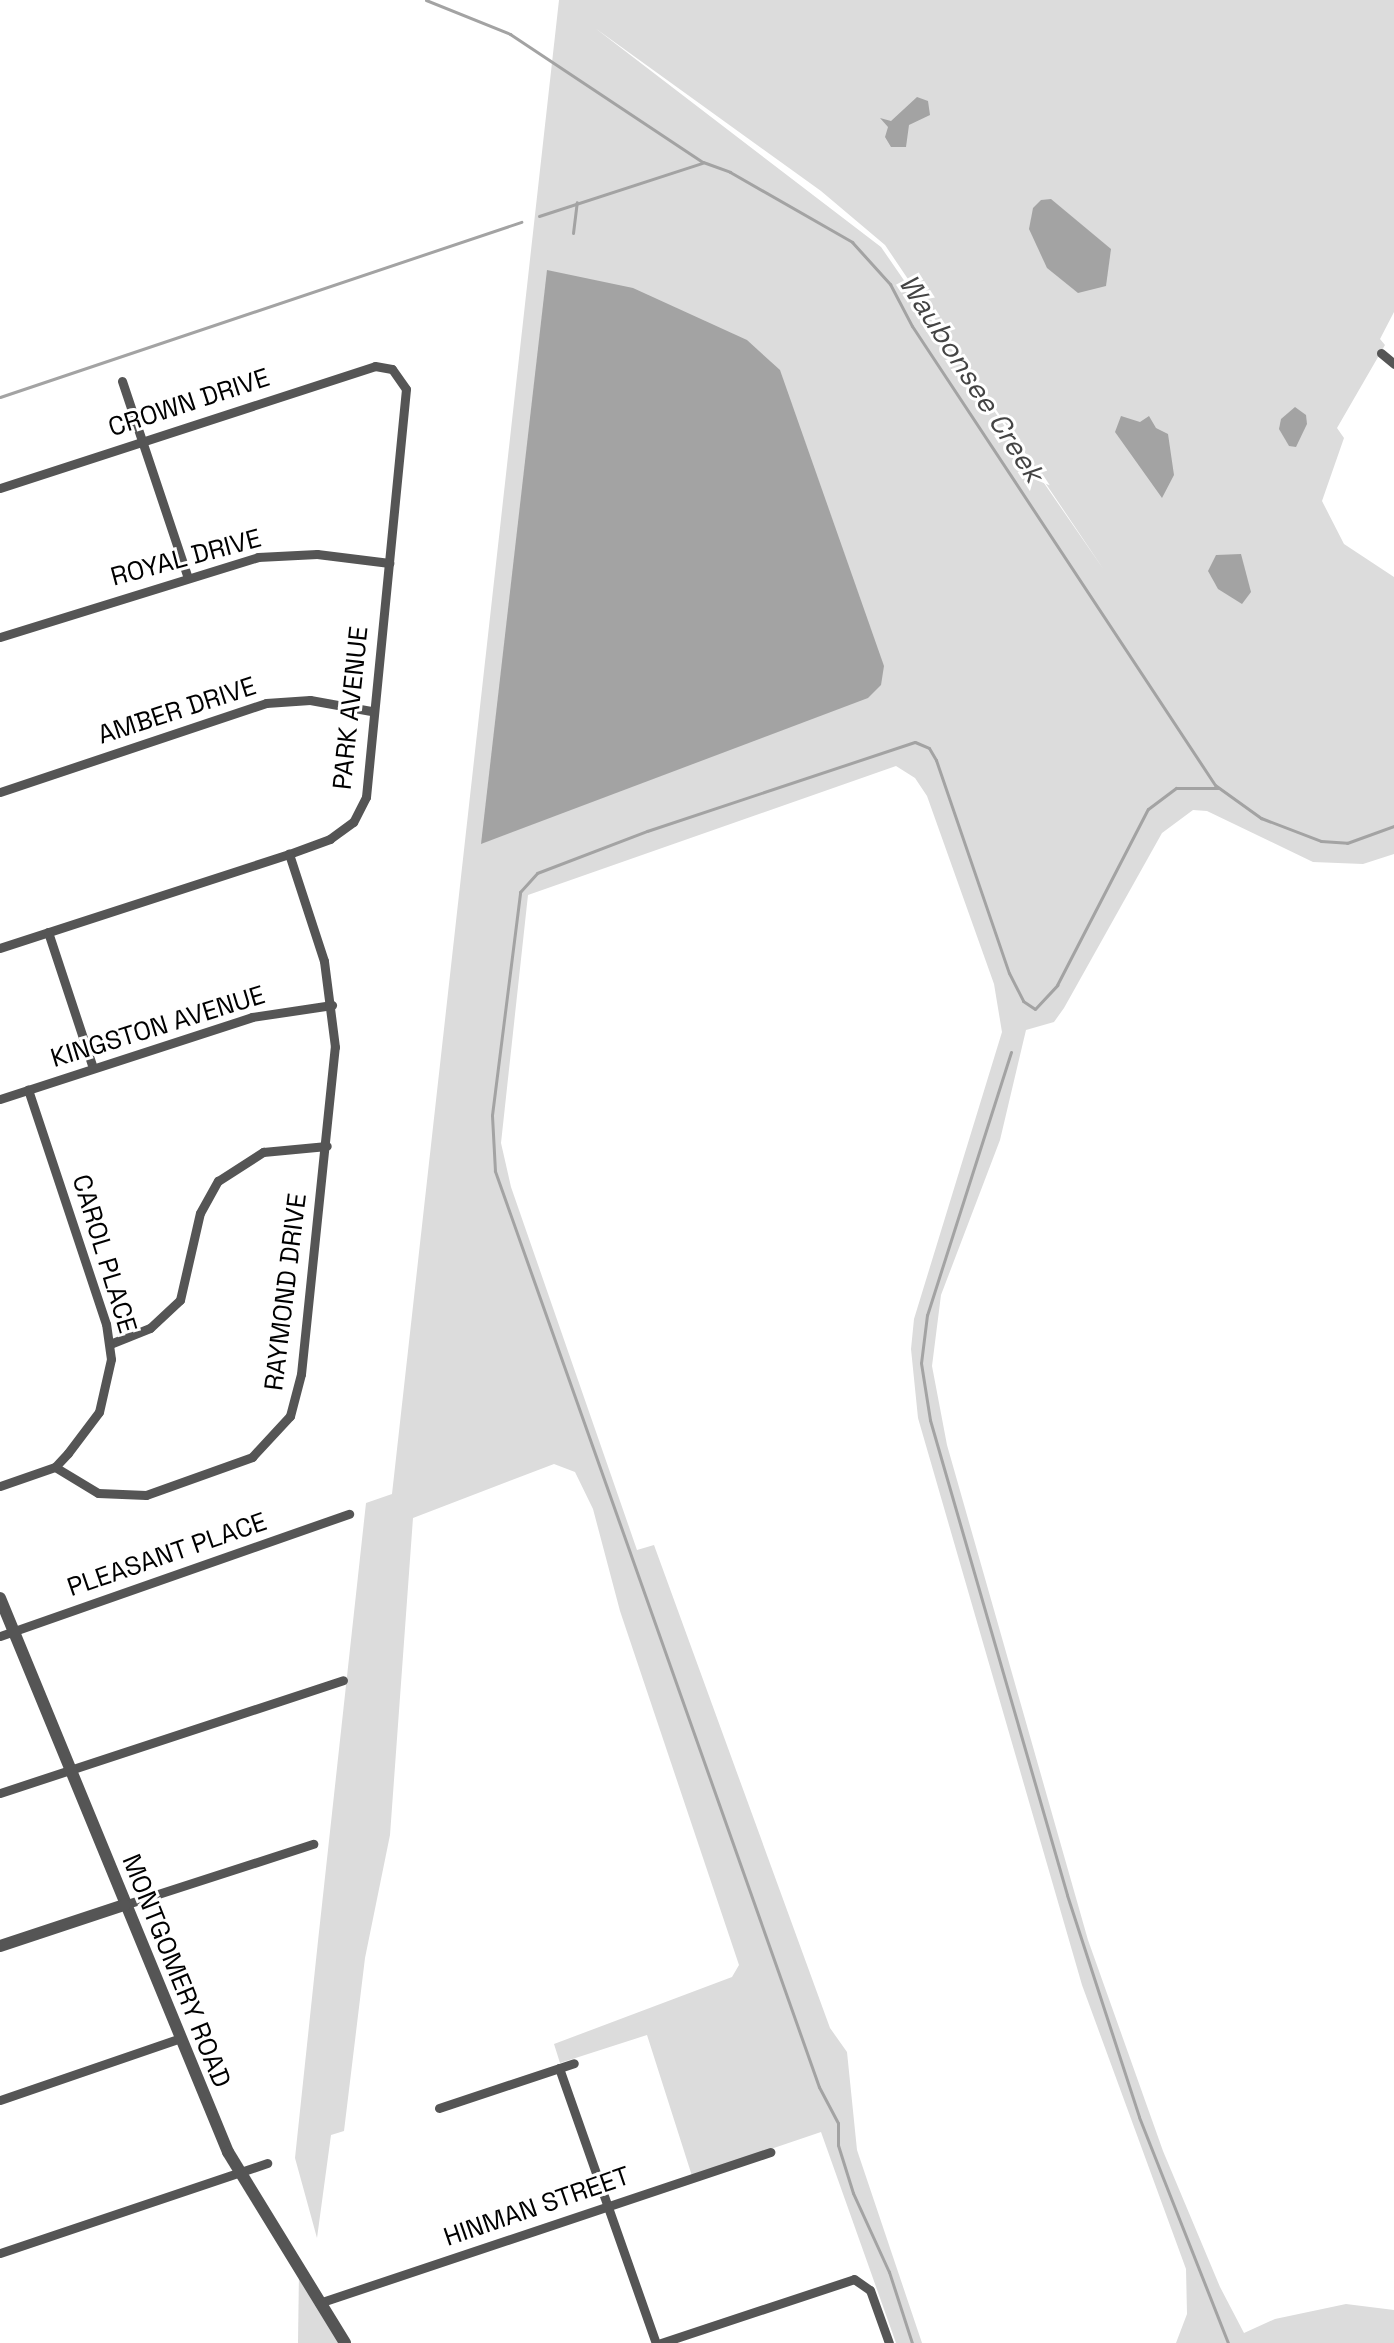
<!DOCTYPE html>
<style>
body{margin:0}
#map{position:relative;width:1394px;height:2343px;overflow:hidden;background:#fff;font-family:"Space Grotesk",sans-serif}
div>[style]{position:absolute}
.green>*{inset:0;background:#dcdcdc}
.water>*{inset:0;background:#a3a3a3}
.stream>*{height:3px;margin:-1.5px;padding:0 1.5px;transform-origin:1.5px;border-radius:1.5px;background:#a3a3a3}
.minor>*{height:9px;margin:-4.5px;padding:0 4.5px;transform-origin:4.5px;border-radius:4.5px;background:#555}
.tertiary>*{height:12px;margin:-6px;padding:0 6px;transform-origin:6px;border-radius:6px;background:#555}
span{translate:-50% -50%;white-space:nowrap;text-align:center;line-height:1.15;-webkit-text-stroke:6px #fff;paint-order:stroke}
.street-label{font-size:26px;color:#000}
.water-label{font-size:28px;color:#444;font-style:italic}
</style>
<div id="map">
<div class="green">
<div style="clip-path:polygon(evenodd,559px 0,1394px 0,1394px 312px,1380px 339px,1385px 345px,1337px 428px,1344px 438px,1322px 501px,1344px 544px,1394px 577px,1394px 854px,1363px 864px,1313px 862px,1207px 811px,1193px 810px,1162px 833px,1064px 1008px,1054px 1022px,1026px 1030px,1000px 1140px,941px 1295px,932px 1366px,947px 1445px,1088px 1940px,1163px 2151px,1220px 2287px,1244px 2333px,1275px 2319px,1346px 2304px,1394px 2310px,1394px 2343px,1176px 2343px,1187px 2314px,1186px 2269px,1082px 1985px,918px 1418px,911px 1349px,914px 1319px,1002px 1032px,994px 984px,927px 796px,915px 778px,896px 766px,528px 895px,501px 1143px,511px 1187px,637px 1550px,654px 1545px,830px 2028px,847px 2052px,857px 2150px,922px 2343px,896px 2343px,821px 2132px,692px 2176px,647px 2035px,560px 2063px,554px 2044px,732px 1977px,739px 1965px,620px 1611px,593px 1509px,575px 1472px,554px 1464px,413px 1518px,390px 1835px,365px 1958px,344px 2131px,331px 2135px,317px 2238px,295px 2158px,318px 1941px,366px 1503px,392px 1494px,559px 0,595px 28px,821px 191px,885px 245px,1104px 570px,881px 247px,595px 28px)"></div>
<div style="clip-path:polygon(299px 2272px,345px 2343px,298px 2343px)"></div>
</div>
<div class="water">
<div style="clip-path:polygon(917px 97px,928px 101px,930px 115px,909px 125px,906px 147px,891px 147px,885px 137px,888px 127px,880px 118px,891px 121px)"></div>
<div style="clip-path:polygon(1051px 199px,1111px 249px,1106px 286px,1078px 293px,1047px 268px,1029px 229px,1033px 208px,1041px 200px)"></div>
<div style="clip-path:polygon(547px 270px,633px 288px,747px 340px,780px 370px,884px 666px,881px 685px,868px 698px,481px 844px)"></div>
<div style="clip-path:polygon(1295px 407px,1306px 415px,1307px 424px,1296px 447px,1289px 446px,1279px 429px,1281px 419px)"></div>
<div style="clip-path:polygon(1121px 416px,1140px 422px,1149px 416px,1156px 428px,1168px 434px,1174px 475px,1162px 498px,1115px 432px)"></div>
<div style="clip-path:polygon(1241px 554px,1251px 592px,1242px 604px,1218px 589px,1208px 571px,1216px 555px)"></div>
</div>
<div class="stream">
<div style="left:426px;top:0;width:91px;rotate:22deg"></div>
<div style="left:510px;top:34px;width:232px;rotate:33.6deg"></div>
<div style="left:703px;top:162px;width:29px;rotate:20deg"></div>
<div style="left:730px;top:172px;width:141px;rotate:29.8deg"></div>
<div style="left:852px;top:242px;width:57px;rotate:47.9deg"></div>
<div style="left:890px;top:284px;width:47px;rotate:62.4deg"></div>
<div style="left:912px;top:326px;width:550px;rotate:56.57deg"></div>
<div style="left:1215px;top:785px;width:57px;rotate:35.7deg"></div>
<div style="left:1261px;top:818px;width:64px;rotate:21deg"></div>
<div style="left:1321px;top:841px;width:26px;rotate:4deg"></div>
<div style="left:1347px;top:843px;width:50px;rotate:-19.9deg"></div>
<div style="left:539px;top:216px;width:171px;rotate:-18deg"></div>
<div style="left:573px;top:233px;width:31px;rotate:-83deg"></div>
<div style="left:0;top:397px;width:550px;rotate:-18.57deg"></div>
<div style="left:1011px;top:1052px;width:276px;rotate:107.7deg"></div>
<div style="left:927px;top:1315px;width:48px;rotate:97.1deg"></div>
<div style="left:921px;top:1363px;width:58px;rotate:81deg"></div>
<div style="left:930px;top:1420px;width:494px;rotate:73.9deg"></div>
<div style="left:1067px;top:1895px;width:233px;rotate:72deg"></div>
<div style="left:1139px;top:2117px;width:243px;rotate:68.5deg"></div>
<div style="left:912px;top:2343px;width:75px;rotate:-107.9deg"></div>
<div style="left:889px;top:2272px;width:87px;rotate:-114.5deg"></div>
<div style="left:853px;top:2193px;width:50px;rotate:-107.4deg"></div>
<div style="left:838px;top:2145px;width:22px;rotate:-90deg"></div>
<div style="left:838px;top:2123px;width:41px;rotate:-117.8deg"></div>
<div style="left:819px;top:2087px;width:972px;rotate:-109.48deg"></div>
<div style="left:495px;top:1171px;width:56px;rotate:-93.1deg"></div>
<div style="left:492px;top:1115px;width:225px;rotate:-82.8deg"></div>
<div style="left:520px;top:892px;width:25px;rotate:-48deg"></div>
<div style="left:537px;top:873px;width:118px;rotate:-20.9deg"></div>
<div style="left:647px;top:831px;width:282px;rotate:-18.4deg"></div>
<div style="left:915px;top:742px;width:15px;rotate:23deg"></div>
<div style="left:929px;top:748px;width:14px;rotate:60deg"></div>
<div style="left:936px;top:760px;width:225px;rotate:71.1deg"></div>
<div style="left:1009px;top:973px;width:31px;rotate:63deg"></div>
<div style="left:1023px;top:1001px;width:14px;rotate:34deg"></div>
<div style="left:1035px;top:1009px;width:33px;rotate:-47deg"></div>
<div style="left:1057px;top:985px;width:198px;rotate:-62.7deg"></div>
<div style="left:1148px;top:809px;width:35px;rotate:-37deg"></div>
<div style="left:1176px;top:788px;width:42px"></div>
</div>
<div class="minor">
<div style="left:1381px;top:353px;width:17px;rotate:40deg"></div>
<div style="left:122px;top:381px;width:205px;rotate:71.5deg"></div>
<div style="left:0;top:488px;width:394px;rotate:-18deg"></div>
<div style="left:375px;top:366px;width:17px;rotate:10deg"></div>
<div style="left:392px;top:369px;width:24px;rotate:55deg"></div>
<div style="left:406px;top:389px;width:410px;rotate:95.6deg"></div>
<div style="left:366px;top:797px;width:28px;rotate:117deg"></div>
<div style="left:353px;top:822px;width:29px;rotate:144deg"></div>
<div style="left:330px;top:839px;width:44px;rotate:159.9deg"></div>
<div style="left:289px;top:854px;width:304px;rotate:162deg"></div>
<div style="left:0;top:637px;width:270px;rotate:-17.2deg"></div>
<div style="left:258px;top:557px;width:59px;rotate:-2.9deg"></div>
<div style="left:317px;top:554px;width:73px;rotate:7.1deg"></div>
<div style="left:0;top:792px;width:280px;rotate:-18.5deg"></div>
<div style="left:266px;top:703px;width:44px;rotate:-3.9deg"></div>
<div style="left:310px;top:700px;width:62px;rotate:10.2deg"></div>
<div style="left:48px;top:932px;width:143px;rotate:71.7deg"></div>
<div style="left:0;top:1099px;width:265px;rotate:-18deg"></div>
<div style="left:252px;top:1017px;width:81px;rotate:-8.5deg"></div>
<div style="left:110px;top:1344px;width:43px;rotate:-21.8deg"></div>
<div style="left:150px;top:1328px;width:41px;rotate:-43deg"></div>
<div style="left:180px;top:1300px;width:89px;rotate:-77.1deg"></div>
<div style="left:200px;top:1213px;width:37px;rotate:-61deg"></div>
<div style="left:218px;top:1181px;width:54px;rotate:-32.8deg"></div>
<div style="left:263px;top:1152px;width:64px;rotate:-5.4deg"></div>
<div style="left:55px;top:1467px;width:50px;rotate:31.2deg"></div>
<div style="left:98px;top:1493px;width:48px;rotate:2.4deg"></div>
<div style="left:146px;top:1495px;width:113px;rotate:-19.7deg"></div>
<div style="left:252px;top:1457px;width:56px;rotate:-47.2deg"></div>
<div style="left:290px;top:1416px;width:43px;rotate:-75.3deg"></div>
<div style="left:301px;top:1374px;width:329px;rotate:-84.1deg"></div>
<div style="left:335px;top:1047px;width:87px;rotate:-97.3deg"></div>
<div style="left:324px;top:961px;width:113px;rotate:-108.1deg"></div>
<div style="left:0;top:1486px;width:58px;rotate:-19.1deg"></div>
<div style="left:55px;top:1467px;width:19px;rotate:-47deg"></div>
<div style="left:68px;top:1453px;width:51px;rotate:-52.9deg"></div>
<div style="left:99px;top:1412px;width:54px;rotate:-77.2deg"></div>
<div style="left:111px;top:1359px;width:35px;rotate:-98deg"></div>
<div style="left:106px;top:1324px;width:247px;rotate:-108.4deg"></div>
<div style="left:0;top:1636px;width:370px;rotate:-19.3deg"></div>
<div style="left:0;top:1793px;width:361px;rotate:-18.2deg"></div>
<div style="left:124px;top:1905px;width:199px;rotate:-17.9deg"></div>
<div style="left:559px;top:2068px;width:292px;rotate:70.6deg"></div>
<div style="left:0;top:2100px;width:188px;rotate:-18.9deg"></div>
<div style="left:439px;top:2108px;width:142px;rotate:-18.4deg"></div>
<div style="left:0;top:2253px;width:282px;rotate:-18.6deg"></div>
<div style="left:319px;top:2303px;width:476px;rotate:-18.5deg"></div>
<div style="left:661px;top:2343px;width:203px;rotate:-18.3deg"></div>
<div style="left:854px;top:2279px;width:19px;rotate:35deg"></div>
<div style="left:870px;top:2290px;width:56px;rotate:70.3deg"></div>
</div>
<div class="tertiary">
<div style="left:0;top:1598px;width:599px;rotate:67.63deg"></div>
<div style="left:228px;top:2152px;width:224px;rotate:58.5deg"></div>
<div style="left:0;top:1946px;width:131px;rotate:-18.3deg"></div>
</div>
<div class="street-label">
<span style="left:189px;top:403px;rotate:-18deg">CROWN DRIVE</span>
<span style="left:186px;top:558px;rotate:-15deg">ROYAL DRIVE</span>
<span style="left:351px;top:708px;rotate:-84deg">PARK AVENUE</span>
<span style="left:177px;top:711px;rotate:-18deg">AMBER DRIVE</span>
<span style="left:158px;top:1027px;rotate:-17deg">KINGSTON AVENUE</span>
<span style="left:104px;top:1254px;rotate:73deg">CAROL PLACE</span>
<span style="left:286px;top:1292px;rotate:-83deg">RAYMOND DRIVE</span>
<span style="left:167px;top:1555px;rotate:-19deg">PLEASANT PLACE</span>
<span style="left:176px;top:1971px;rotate:68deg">MONTGOMERY ROAD</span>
<span style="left:537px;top:2207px;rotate:-19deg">HINMAN STREET</span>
</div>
<div class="water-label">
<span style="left:972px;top:378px;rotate:57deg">Waubonsee Creek</span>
</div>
</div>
